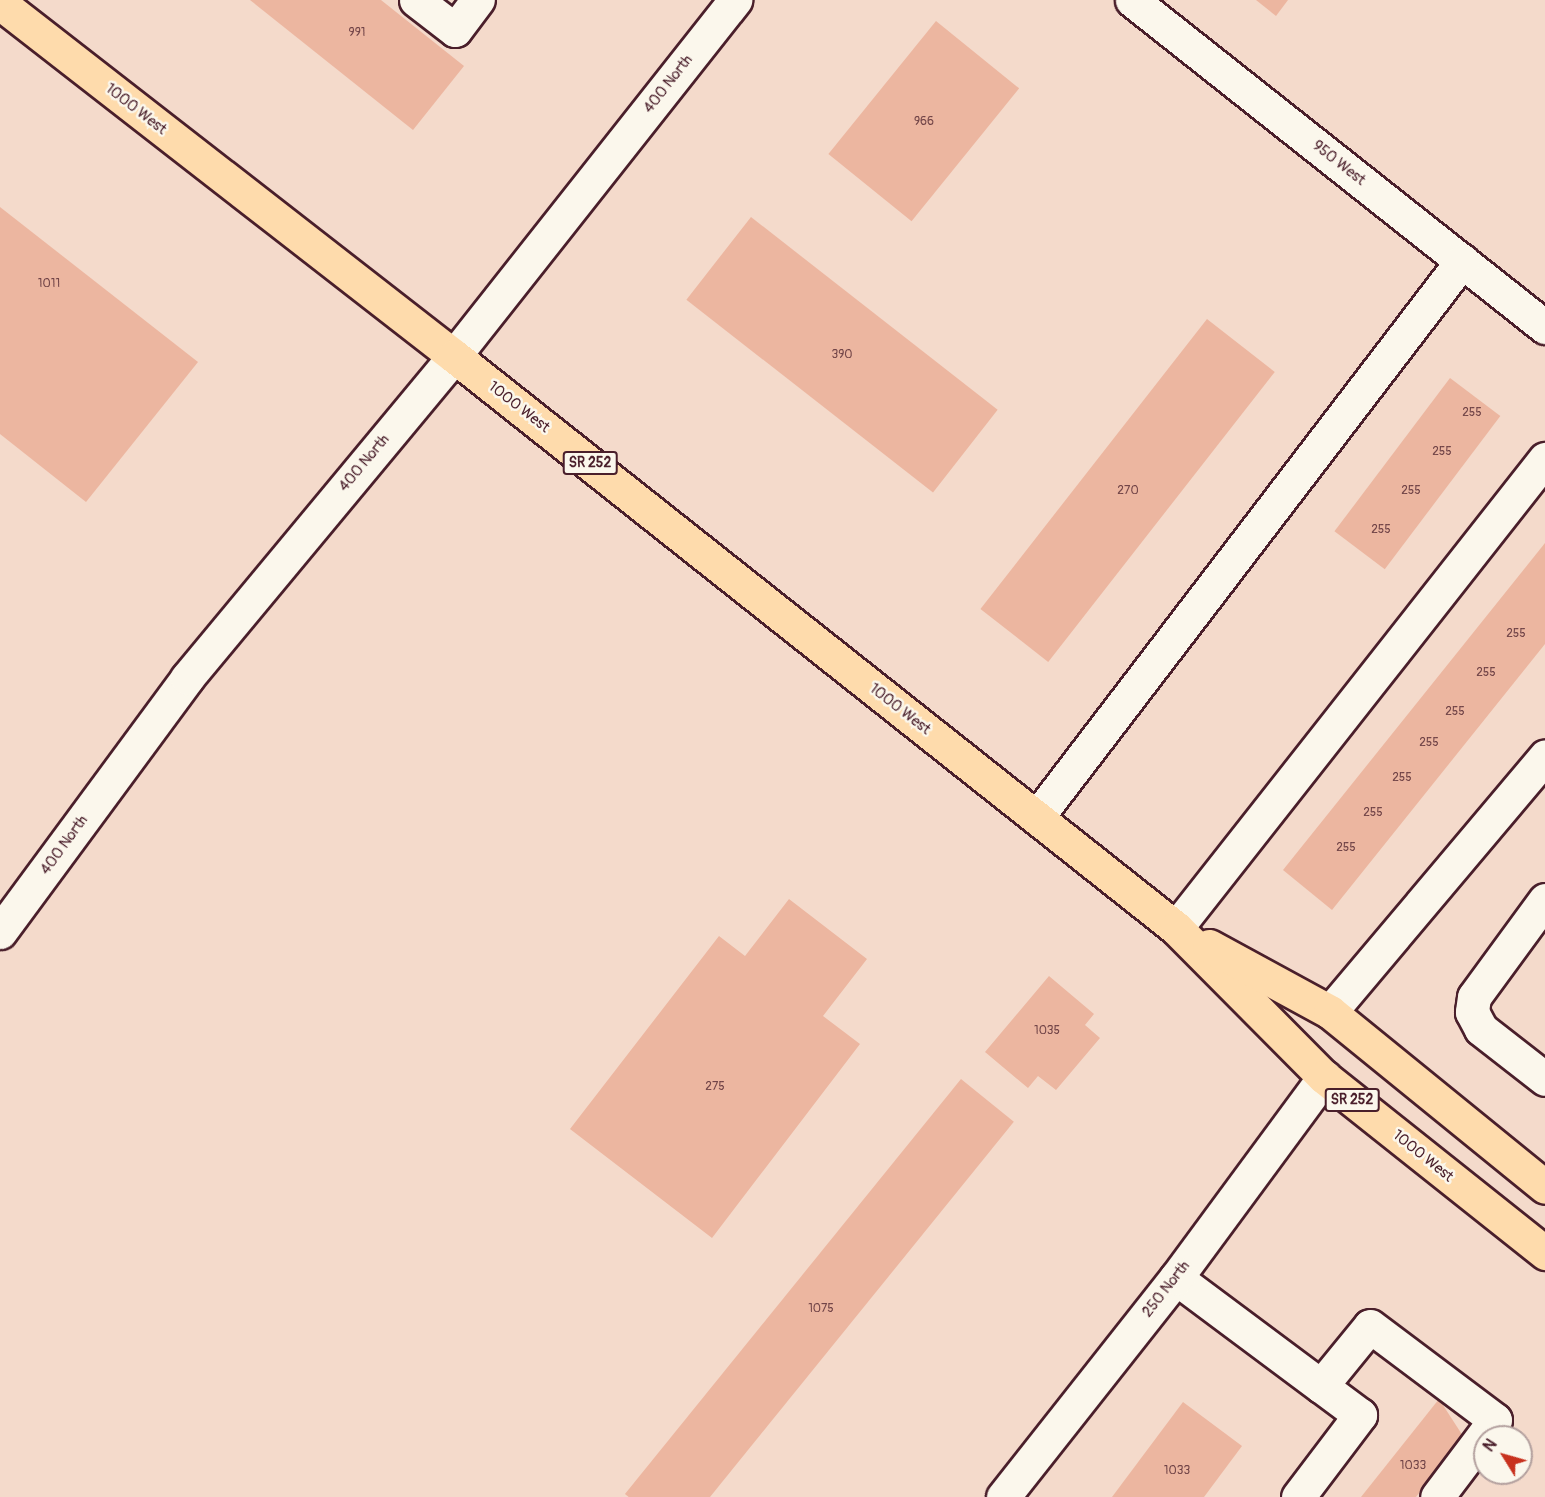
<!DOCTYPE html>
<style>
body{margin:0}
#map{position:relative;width:1545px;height:1497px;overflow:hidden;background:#f8eadd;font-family:Pangolin,sans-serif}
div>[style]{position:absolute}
.built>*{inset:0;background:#f4dacb}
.building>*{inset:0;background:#ecb6a0;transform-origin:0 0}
.roads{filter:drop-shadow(2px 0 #4a1f2b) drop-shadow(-2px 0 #4a1f2b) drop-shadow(0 2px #4a1f2b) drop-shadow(0 -2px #4a1f2b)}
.minor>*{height:33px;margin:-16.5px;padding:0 16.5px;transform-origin:16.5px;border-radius:16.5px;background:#fbf7ec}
.major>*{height:33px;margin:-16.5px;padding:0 16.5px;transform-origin:16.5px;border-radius:16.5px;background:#fedbac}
span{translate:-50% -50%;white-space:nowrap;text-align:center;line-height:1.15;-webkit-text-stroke:5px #fbf7ec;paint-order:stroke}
.number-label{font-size:12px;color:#724548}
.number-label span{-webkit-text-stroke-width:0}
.shield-label span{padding:2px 4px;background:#fbf7ec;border:2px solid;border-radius:4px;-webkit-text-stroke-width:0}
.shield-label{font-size:14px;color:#4a1f2b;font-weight:700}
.street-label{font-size:15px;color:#4a1f2b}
.north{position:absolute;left:1473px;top:1425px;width:60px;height:60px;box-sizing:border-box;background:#fbf7ec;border:2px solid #b4a19f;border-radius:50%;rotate:307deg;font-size:16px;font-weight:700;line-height:24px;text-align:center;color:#4a1f2b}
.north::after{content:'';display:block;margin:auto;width:21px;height:27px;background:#c8321e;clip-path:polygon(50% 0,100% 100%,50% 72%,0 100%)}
</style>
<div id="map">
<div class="built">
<div style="clip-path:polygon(evenodd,0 0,1545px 0,1545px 1497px,0 1497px,0 0,1485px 1437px,1521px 1437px,1521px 1473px,1485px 1473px,1485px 1437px)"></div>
</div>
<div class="building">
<div style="clip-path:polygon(250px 0,381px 0,464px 66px,413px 130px)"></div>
<div style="clip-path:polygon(1256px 0,1288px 0,1276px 16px)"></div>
<div style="left:936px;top:21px;width:107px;height:171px;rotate:39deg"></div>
<div style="clip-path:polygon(0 207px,198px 362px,86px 502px,0 434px)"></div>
<div style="left:751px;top:217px;width:313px;height:105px;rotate:38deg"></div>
<div style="left:1207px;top:319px;width:86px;height:368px;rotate:38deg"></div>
<div style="left:1450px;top:378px;width:63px;height:192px;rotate:37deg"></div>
<div style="clip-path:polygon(1545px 543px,1545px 644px,1332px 910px,1283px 870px)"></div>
<div style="clip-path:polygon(789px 899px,867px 959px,823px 1016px,860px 1044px,712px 1238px,570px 1129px,719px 936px,745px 956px)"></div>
<div style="clip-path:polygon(1049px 976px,1094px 1014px,1085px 1025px,1100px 1038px,1056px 1090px,1038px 1076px,1028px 1088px,985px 1052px)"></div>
<div style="left:961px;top:1079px;width:68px;height:534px;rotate:39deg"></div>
<div style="clip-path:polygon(1439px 1399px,1463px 1436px,1416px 1497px,1361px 1497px)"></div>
<div style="clip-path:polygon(1183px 1402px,1242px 1446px,1204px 1497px,1112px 1497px)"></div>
</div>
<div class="roads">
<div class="minor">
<div style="left:416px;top:0;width:49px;rotate:37.6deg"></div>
<div style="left:455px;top:30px;width:38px;rotate:-53deg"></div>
<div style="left:1132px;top:0;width:527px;rotate:38.37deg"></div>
<div style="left:1037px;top:817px;width:700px;rotate:-52.61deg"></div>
<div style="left:1545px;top:900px;width:120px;rotate:126.2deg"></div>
<div style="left:1474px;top:997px;width:15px;rotate:98deg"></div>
<div style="left:1472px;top:1012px;width:19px;rotate:62deg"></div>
<div style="left:1481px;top:1029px;width:81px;rotate:38deg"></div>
<div style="left:1176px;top:928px;width:597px;rotate:-51.81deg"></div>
<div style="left:0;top:932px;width:315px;rotate:-53.6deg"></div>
<div style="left:187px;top:678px;width:418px;rotate:-50.3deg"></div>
<div style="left:454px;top:356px;width:454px;rotate:-51.7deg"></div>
<div style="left:1330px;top:1012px;width:334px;rotate:-49.9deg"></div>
<div style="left:1176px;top:1278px;width:181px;rotate:36.7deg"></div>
<div style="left:1321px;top:1386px;width:77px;rotate:-50.8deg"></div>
<div style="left:1370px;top:1326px;width:156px;rotate:36.9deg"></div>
<div style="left:1495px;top:1420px;width:96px;rotate:127deg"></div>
<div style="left:1003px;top:1497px;width:279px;rotate:-51.7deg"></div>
<div style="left:1176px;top:1278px;width:250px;rotate:-53.6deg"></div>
<div style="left:1298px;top:1497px;width:103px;rotate:-52.9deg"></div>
<div style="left:1360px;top:1415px;width:49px;rotate:-143.4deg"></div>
</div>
<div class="major">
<div style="left:0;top:3px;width:575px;rotate:37.87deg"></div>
<div style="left:454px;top:356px;width:921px;rotate:38.39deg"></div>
<div style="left:1176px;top:928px;width:210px;rotate:45.2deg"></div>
<div style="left:1324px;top:1077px;width:283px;rotate:38.5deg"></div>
<div style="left:1209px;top:946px;width:138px;rotate:28.6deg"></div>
<div style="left:1330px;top:1012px;width:277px;rotate:39.1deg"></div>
</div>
</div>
<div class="number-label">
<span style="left:357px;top:33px">991</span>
<span style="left:924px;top:122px">966</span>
<span style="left:49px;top:284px">1011</span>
<span style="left:842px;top:355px">390</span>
<span style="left:1472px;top:413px">255</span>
<span style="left:1442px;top:452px">255</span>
<span style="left:1128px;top:491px">270</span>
<span style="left:1411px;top:491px">255</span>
<span style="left:1381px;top:530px">255</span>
<span style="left:1516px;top:634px">255</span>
<span style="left:1486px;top:673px">255</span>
<span style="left:1455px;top:712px">255</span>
<span style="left:1429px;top:743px">255</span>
<span style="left:1402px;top:778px">255</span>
<span style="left:1373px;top:813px">255</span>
<span style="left:1346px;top:848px">255</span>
<span style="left:1047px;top:1031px">1035</span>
<span style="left:715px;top:1087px">275</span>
<span style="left:821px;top:1309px">1075</span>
<span style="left:1413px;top:1466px">1033</span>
<span style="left:1177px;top:1471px">1033</span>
</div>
<div class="shield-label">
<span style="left:590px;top:463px">SR 252</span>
<span style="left:1352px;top:1100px">SR 252</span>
</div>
<div class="street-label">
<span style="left:668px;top:84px;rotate:-52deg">400 North</span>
<span style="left:136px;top:109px;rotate:38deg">1000 West</span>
<span style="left:1339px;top:163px;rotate:38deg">950 West</span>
<span style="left:519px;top:407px;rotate:38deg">1000 West</span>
<span style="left:364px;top:463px;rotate:-50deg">400 North</span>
<span style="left:900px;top:709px;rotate:38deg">1000 West</span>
<span style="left:64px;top:845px;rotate:-54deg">400 North</span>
<span style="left:1423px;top:1156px;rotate:39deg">1000 West</span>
<span style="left:1166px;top:1289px;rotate:-52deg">250 North</span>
</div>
<div class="north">N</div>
</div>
